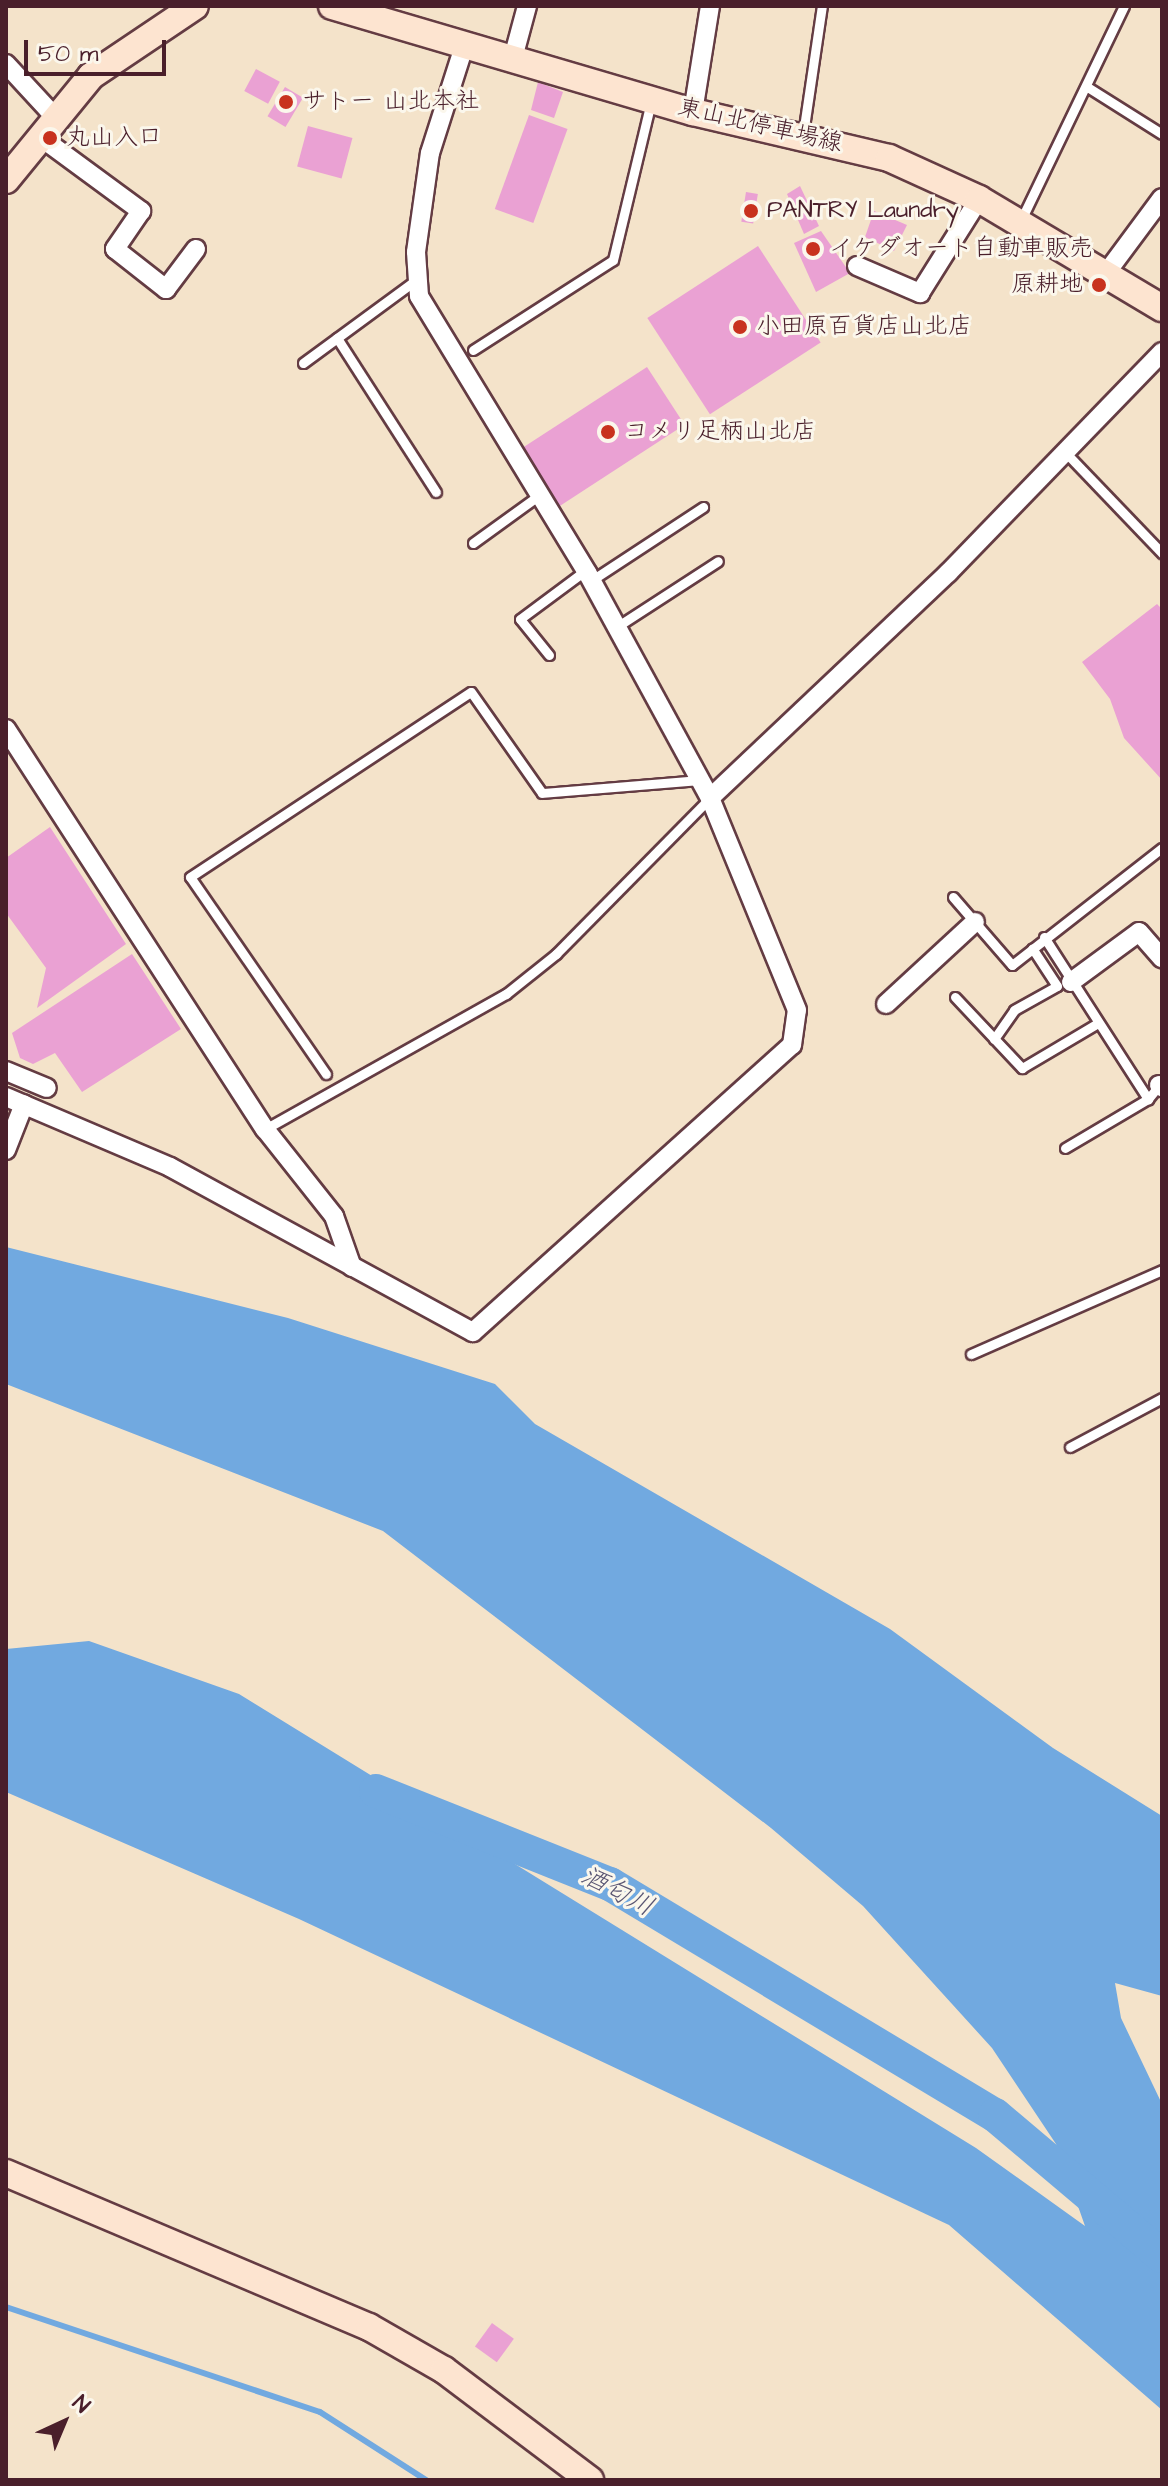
<!DOCTYPE html>
<meta charset="utf-8">
<style>
body{margin:0}
#map{position:relative;width:1168px;height:2486px;overflow:hidden;background:#f4e3ca;font-family:"Architects Daughter","Klee One",sans-serif}
div>[style]{position:absolute}
.water>*{inset:0;background:#71a9e0}
.stream>*{height:6px;margin:-3px;padding:0 3px;transform-origin:3px;border-radius:3px;background:#71a9e0}
.river>*{height:34px;margin:-17px;padding:0 17px;transform-origin:17px;border-radius:17px;background:#71a9e0}
.building>*{inset:0;background:#eaa1d3;transform-origin:0 0}
.roads{filter:drop-shadow(2px 0 #643c43) drop-shadow(-2px 0 #643c43) drop-shadow(0 2px #643c43) drop-shadow(0 -2px #643c43)}
.lane>*{height:9px;margin:-4.5px;padding:0 4.5px;transform-origin:4.5px;border-radius:4.5px;background:#fff}
.street>*{height:18px;margin:-9px;padding:0 9px;transform-origin:9px;border-radius:9px;background:#fff}
.secondary>*{height:26px;margin:-13px;padding:0 13px;transform-origin:13px;border-radius:13px;background:#fde4d0}
.dots>*{width:22px;height:22px;translate:-50% -50%;box-sizing:border-box;border:4px solid #fbf7ec;border-radius:50%}
span{translate:-50% -50%;white-space:nowrap;text-align:center;line-height:1.15;-webkit-text-stroke:6px #fbf7ec;paint-order:stroke}
.poi-label{font-size:24px;color:#4a1f2b}
.left{translate:0 -50%;text-align:left}
.right{translate:-100% -50%;text-align:right}
.street-label{font-size:24px;color:#4a1f2b}
.water-label{font-size:26px;color:#5a5673;font-style:italic}
.frame{position:absolute;inset:0;border:8px solid #4a1f2b;pointer-events:none}
.north{position:absolute;left:24px;top:2382px;width:80px;height:80px;-webkit-text-stroke:6px #fbf7ec;paint-order:stroke;rotate:44deg;font-size:22px;font-weight:700;line-height:32px;text-align:center;color:#4a1f2b}
.north::after{content:'';display:block;margin:auto;width:28px;height:36px;background:#4a1f2b;clip-path:polygon(50% 0,100% 100%,50% 72%,0 100%)}
.scale{position:absolute;left:24px;top:40px;width:142px;height:36px;box-sizing:border-box;border:4px solid #4a1f2b;border-top:0;padding-left:10px;font-size:24px;line-height:28px;white-space:nowrap;color:#4a1f2b;-webkit-text-stroke:6px #fbf7ec;paint-order:stroke}
</style>
<div id="map">
<div class="water">
<div style="clip-path:polygon(6px 1247px,288px 1318px,495px 1384px,535px 1424px,890px 1629px,1053px 1748px,1162px 1816px,1162px 1996px,1115px 1983px,1121px 2018px,1162px 2104px,1162px 2410px,949px 2225px,299px 1919px,6px 1792px,6px 1649px,89px 1641px,239px 1694px,976px 2148px,1085px 2226px,1056px 2144px,992px 2048px,863px 1906px,771px 1828px,383px 1531px,6px 1384px)"></div>
</div>
<div class="stream">
<div style="left:6px;top:2307px;width:331px;rotate:18.5deg"></div>
<div style="left:320px;top:2412px;width:126px;rotate:32.7deg"></div>
</div>
<div class="river">
<div style="left:376px;top:1791px;width:252px;rotate:21.7deg"></div>
<div style="left:610px;top:1884px;width:449px;rotate:31deg"></div>
<div style="left:995px;top:2115px;width:219px;rotate:40.2deg"></div>
</div>
<div class="building">
<div style="left:256px;top:69px;width:27px;height:25px;rotate:28deg"></div>
<div style="clip-path:polygon(538px 82px,563px 92px,554px 118px,531px 110px)"></div>
<div style="left:285px;top:87px;width:21px;height:34px;rotate:31deg"></div>
<div style="left:529px;top:115px;width:41px;height:100px;rotate:20deg"></div>
<div style="left:308px;top:126px;width:46px;height:42px;rotate:15deg"></div>
<div style="clip-path:polygon(800px 186px,819px 226px,804px 234px,787px 194px)"></div>
<div style="left:746px;top:192px;width:12px;height:30px;rotate:9deg"></div>
<div style="clip-path:polygon(874px 211px,907px 225px,894px 251px,865px 237px)"></div>
<div style="clip-path:polygon(821px 231px,850px 273px,816px 292px,794px 243px)"></div>
<div style="left:758px;top:246px;width:115px;height:132px;rotate:57deg"></div>
<div style="left:647px;top:367px;width:69px;height:152px;rotate:57deg"></div>
<div style="clip-path:polygon(1157px 604px,1162px 609px,1162px 780px,1124px 738px,1110px 699px,1082px 662px)"></div>
<div style="clip-path:polygon(50px 827px,126px 944px,37px 1008px,46px 968px,6px 913px,6px 858px)"></div>
<div style="clip-path:polygon(132px 954px,181px 1029px,82px 1092px,55px 1053px,33px 1064px,20px 1058px,12px 1033px)"></div>
<div style="left:492px;top:2323px;width:27px;height:29px;rotate:36deg"></div>
</div>
<div class="roads">
<div class="lane">
<div style="left:1089px;top:88px;width:86px;rotate:32.2deg"></div>
<div style="left:803px;top:134px;width:129px;rotate:-81.6deg"></div>
<div style="left:1020px;top:222px;width:240px;rotate:-64.3deg"></div>
<div style="left:337px;top:338px;width:183px;rotate:57.3deg"></div>
<div style="left:473px;top:350px;width:166px;rotate:-32.7deg"></div>
<div style="left:613px;top:260px;width:163px;rotate:-76.5deg"></div>
<div style="left:303px;top:363px;width:140px;rotate:-36.3deg"></div>
<div style="left:1066px;top:453px;width:139px;rotate:46.2deg"></div>
<div style="left:473px;top:543px;width:80px;rotate:-35.9deg"></div>
<div style="left:592px;top:580px;width:133px;rotate:-33.3deg"></div>
<div style="left:618px;top:626px;width:119px;rotate:-33deg"></div>
<div style="left:549px;top:655px;width:46px;rotate:-128.9deg"></div>
<div style="left:520px;top:619px;width:82px;rotate:-36.6deg"></div>
<div style="left:953px;top:897px;width:90px;rotate:49.1deg"></div>
<div style="left:1012px;top:965px;width:190px;rotate:-38deg"></div>
<div style="left:1044px;top:937px;width:193px;rotate:57.3deg"></div>
<div style="left:955px;top:997px;width:98px;rotate:46.7deg"></div>
<div style="left:1022px;top:1068px;width:88px;rotate:-30.6deg"></div>
<div style="left:994px;top:1039px;width:35px;rotate:-55deg"></div>
<div style="left:1014px;top:1010px;width:49px;rotate:-29.2deg"></div>
<div style="left:1057px;top:986px;width:45px;rotate:-123.3deg"></div>
<div style="left:326px;top:1074px;width:239px;rotate:-124.6deg"></div>
<div style="left:190px;top:877px;width:336px;rotate:-33.4deg"></div>
<div style="left:471px;top:692px;width:123px;rotate:54.9deg"></div>
<div style="left:542px;top:793px;width:160px;rotate:-4.7deg"></div>
<div style="left:265px;top:1129px;width:276px;rotate:-29.3deg"></div>
<div style="left:506px;top:994px;width:64px;rotate:-38.7deg"></div>
<div style="left:556px;top:954px;width:219px;rotate:-45.4deg"></div>
<div style="left:1065px;top:1148px;width:96px;rotate:-30.6deg"></div>
<div style="left:1148px;top:1099px;width:19px;rotate:-51deg"></div>
<div style="left:971px;top:1354px;width:209px;rotate:-23.7deg"></div>
<div style="left:1070px;top:1447px;width:104px;rotate:-28deg"></div>
</div>
<div class="street">
<div style="left:513px;top:58px;width:54px;rotate:-74.9deg"></div>
<div style="left:6px;top:64px;width:71px;rotate:47.3deg"></div>
<div style="left:693px;top:112px;width:107px;rotate:-80.9deg"></div>
<div style="left:39px;top:136px;width:127px;rotate:36.3deg"></div>
<div style="left:141px;top:211px;width:46px;rotate:124.4deg"></div>
<div style="left:115px;top:249px;width:65px;rotate:38.1deg"></div>
<div style="left:166px;top:289px;width:50px;rotate:-53.1deg"></div>
<div style="left:857px;top:266px;width:69px;rotate:23.2deg"></div>
<div style="left:920px;top:293px;width:111px;rotate:-57.9deg"></div>
<div style="left:1107px;top:272px;width:92px;rotate:-53.4deg"></div>
<div style="left:6px;top:729px;width:477px;rotate:57.1deg"></div>
<div style="left:265px;top:1129px;width:111px;rotate:51.6deg"></div>
<div style="left:334px;top:1216px;width:54px;rotate:70.6deg"></div>
<div style="left:710px;top:798px;width:328px;rotate:-43.4deg"></div>
<div style="left:948px;top:573px;width:308px;rotate:-45.9deg"></div>
<div style="left:1071px;top:982px;width:84px;rotate:-36.3deg"></div>
<div style="left:1139px;top:932px;width:35px;rotate:49deg"></div>
<div style="left:886px;top:1004px;width:121px;rotate:-42.7deg"></div>
<div style="left:6px;top:1071px;width:44px;rotate:22.5deg"></div>
<div style="left:1159px;top:1085px;width:4px;rotate:34deg"></div>
<div style="left:6px;top:1097px;width:178px;rotate:23.1deg"></div>
<div style="left:170px;top:1167px;width:345px;rotate:28.6deg"></div>
<div style="left:473px;top:1332px;width:429px;rotate:-42deg"></div>
<div style="left:792px;top:1045px;width:35px;rotate:-82deg"></div>
<div style="left:797px;top:1010px;width:229px;rotate:-112.3deg"></div>
<div style="left:710px;top:798px;width:255px;rotate:-118.6deg"></div>
<div style="left:588px;top:574px;width:325px;rotate:-121.3deg"></div>
<div style="left:419px;top:296px;width:44px;rotate:-93.9deg"></div>
<div style="left:416px;top:252px;width:100px;rotate:-82deg"></div>
<div style="left:430px;top:153px;width:115px;rotate:-72.3deg"></div>
<div style="left:6px;top:1150px;width:49px;rotate:-68.6deg"></div>
</div>
<div class="secondary">
<div style="left:332px;top:6px;width:376px;rotate:16.4deg"></div>
<div style="left:693px;top:112px;width:201px;rotate:13.2deg"></div>
<div style="left:889px;top:158px;width:99px;rotate:24.5deg"></div>
<div style="left:979px;top:199px;width:213px;rotate:30.8deg"></div>
<div style="left:6px;top:180px;width:134px;rotate:-50.7deg"></div>
<div style="left:91px;top:76px;width:125px;rotate:-33.9deg"></div>
<div style="left:6px;top:2173px;width:394px;rotate:23deg"></div>
<div style="left:369px;top:2327px;width:86px;rotate:29.8deg"></div>
<div style="left:444px;top:2370px;width:183px;rotate:37deg"></div>
</div>
</div>
<div class="dots">
<div style="left:286px;top:102px;background:#c8321e"></div>
<div style="left:50px;top:138px;background:#c8321e"></div>
<div style="left:751px;top:211px;background:#c8321e"></div>
<div style="left:813px;top:249px;background:#c8321e"></div>
<div style="left:1099px;top:285px;background:#c8321e"></div>
<div style="left:740px;top:327px;background:#c8321e"></div>
<div style="left:608px;top:432px;background:#c8321e"></div>
</div>
<div class="poi-label">
<span class="left" style="left:302px;top:102px">サトー 山北本社</span>
<span class="left" style="left:66px;top:138px">丸山入口</span>
<span class="left" style="left:767px;top:211px">PANTRY Laundry</span>
<span class="left" style="left:829px;top:249px">イケダオート自動車販売</span>
<span class="right" style="left:1083px;top:285px">原耕地</span>
<span class="left" style="left:756px;top:327px">小田原百貨店山北店</span>
<span class="left" style="left:624px;top:432px">コメリ足柄山北店</span>
</div>
<div class="street-label">
<span style="left:760px;top:126px;rotate:13deg">東山北停車場線</span>
</div>
<div class="water-label">
<span style="left:617px;top:1892px;rotate:27deg">酒匂川</span>
</div>
<div class="frame"></div>
<div class="north">N</div>
<div class="scale">50 m</div>
</div>
